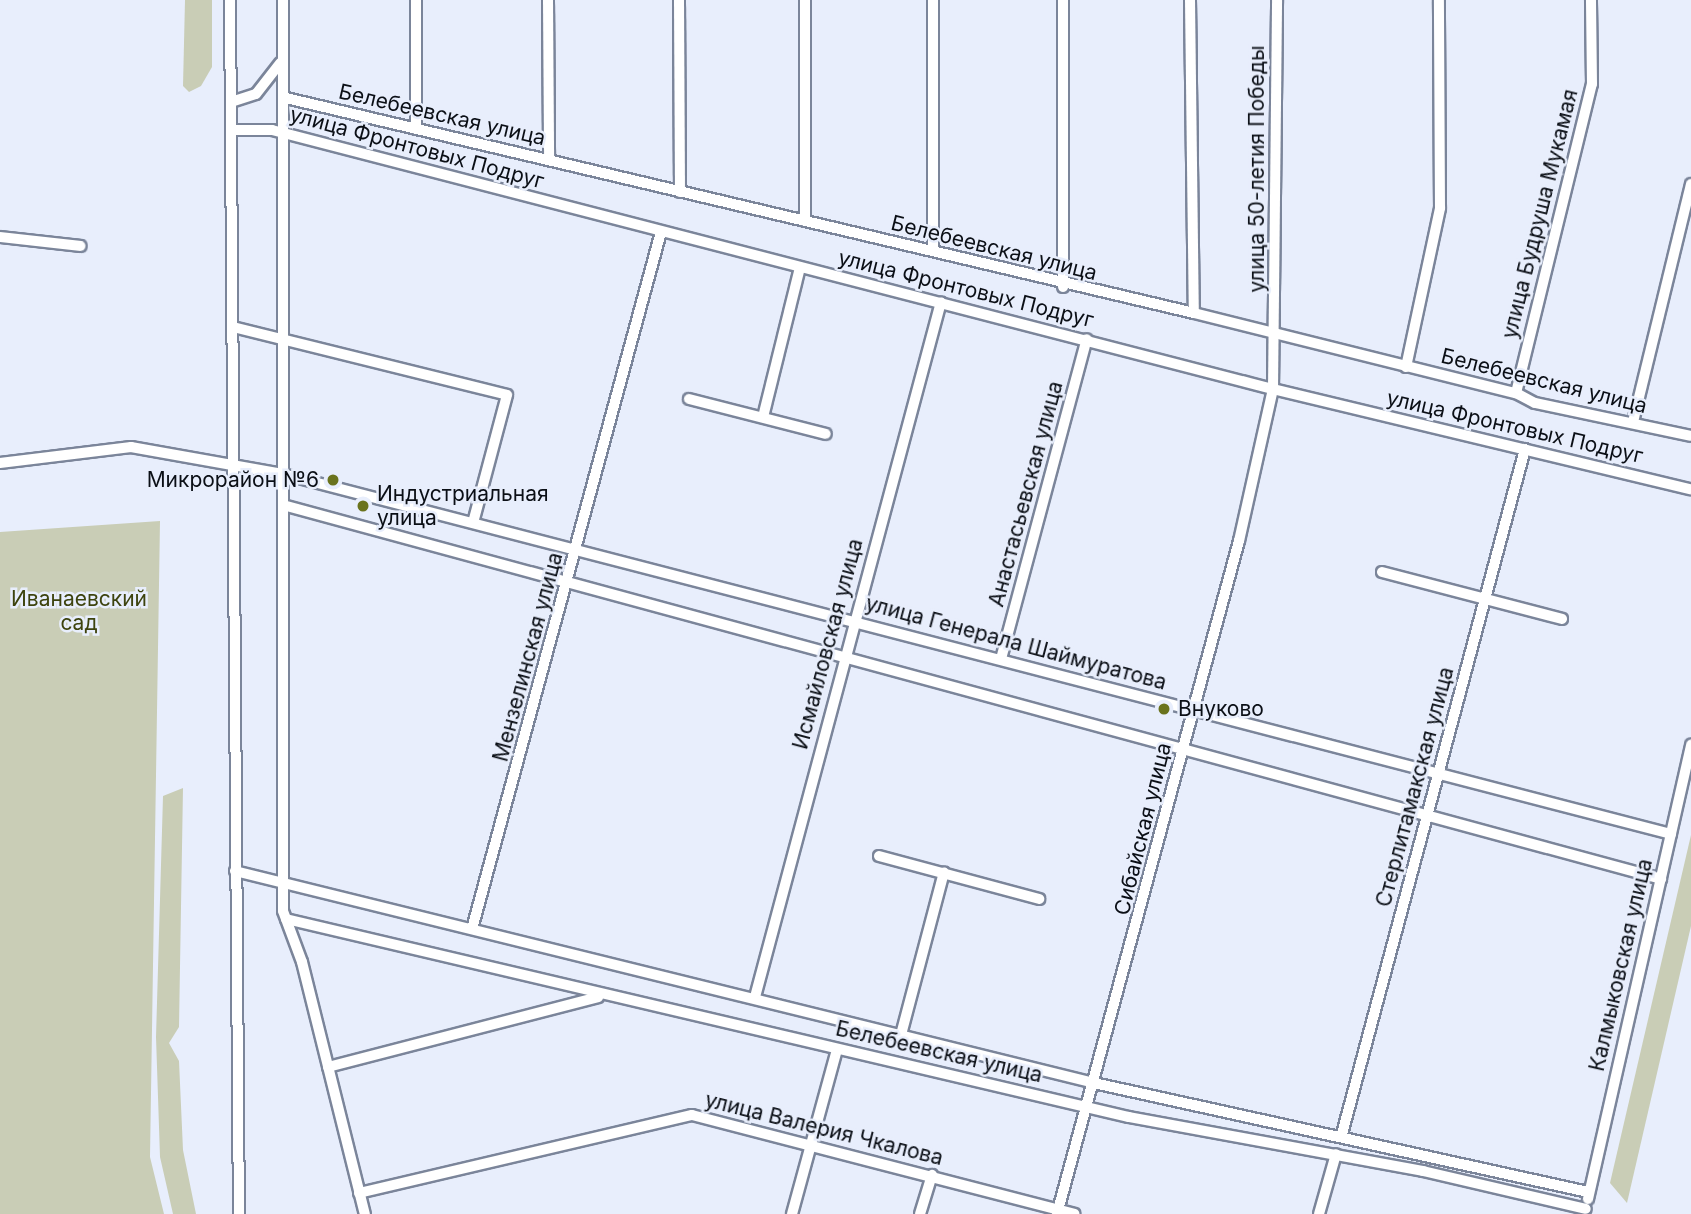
<!DOCTYPE html>
<meta charset="utf-8">
<style>
body{margin:0}
#map{position:relative;width:1691px;height:1214px;overflow:hidden;background:#e8eefc;font-family:Inter,sans-serif}
div>[style]{position:absolute}
.green>*{inset:0;background:#c9cdb6}
.roads{filter:drop-shadow(2px 0 #7b859a) drop-shadow(-2px 0 #7b859a) drop-shadow(0 2px #7b859a) drop-shadow(0 -2px #7b859a)}
.minor>*{height:10px;margin:-5px;padding:0 5px;transform-origin:5px;border-radius:5px;background:#fff}
.dots>*{width:19px;height:19px;translate:-50% -50%;box-sizing:border-box;border:4px solid #e8eefc;border-radius:50%}
span{translate:-50% -50%;white-space:nowrap;text-align:center;line-height:1.15;-webkit-text-stroke:5px #e8eefc;paint-order:stroke}
.street-label{font-size:21px;color:#0b0f16}
.poi-label{font-size:21px;color:#0b0f16}
.right{translate:-100% -50%;text-align:right}
.left{translate:0 -50%;text-align:left}
.park-label{font-size:21px;color:#3d430e}
</style>
<div id="map">
<div class="green">
<div style="clip-path:polygon(185px 0,212px 0,212px 67px,201px 86px,189px 92px,183px 86px)"></div>
<div style="clip-path:polygon(160px 521px,150px 1157px,164px 1214px,0 1214px,0 532px)"></div>
<div style="clip-path:polygon(183px 788px,179px 1027px,169px 1043px,179px 1061px,183px 1150px,196px 1214px,173px 1214px,160px 1157px,156px 1037px,163px 796px)"></div>
<div style="clip-path:polygon(1691px 835px,1691px 926px,1627px 1203px,1610px 1183px)"></div>
</div>
<div class="roads">
<div class="minor">
<div style="left:230px;top:0;width:1214px;rotate:89.58deg"></div>
<div style="left:283px;top:0;width:911px;rotate:90deg"></div>
<div style="left:283px;top:911px;width:54px;rotate:69.6deg"></div>
<div style="left:302px;top:962px;width:260px;rotate:76deg"></div>
<div style="left:548px;top:0;width:160px;rotate:89.6deg"></div>
<div style="left:679px;top:0;width:192px;rotate:89.7deg"></div>
<div style="left:933px;top:0;width:251px;rotate:90deg"></div>
<div style="left:1063px;top:0;width:287px;rotate:90deg"></div>
<div style="left:1190px;top:0;width:313px;rotate:89.3deg"></div>
<div style="left:286px;top:98px;width:933px;rotate:13.32deg"></div>
<div style="left:1194px;top:313px;width:332px;rotate:14deg"></div>
<div style="left:1516px;top:393px;width:21px;rotate:28deg"></div>
<div style="left:1535px;top:403px;width:159px;rotate:11.9deg"></div>
<div style="left:231px;top:102px;width:26px;rotate:-18deg"></div>
<div style="left:256px;top:94px;width:39px;rotate:-52deg"></div>
<div style="left:416px;top:129px;width:129px;rotate:-90deg"></div>
<div style="left:231px;top:130px;width:41px"></div>
<div style="left:272px;top:130px;width:1034px;rotate:14.51deg"></div>
<div style="left:1273px;top:389px;width:430px;rotate:13.5deg"></div>
<div style="left:805px;top:221px;width:221px;rotate:-90deg"></div>
<div style="left:0;top:237px;width:81px;rotate:6.4deg"></div>
<div style="left:233px;top:327px;width:282px;rotate:13.9deg"></div>
<div style="left:507px;top:395px;width:132px;rotate:104.9deg"></div>
<div style="left:1406px;top:367px;width:163px;rotate:-77.9deg"></div>
<div style="left:1440px;top:208px;width:208px;rotate:-90.3deg"></div>
<div style="left:1516px;top:393px;width:318px;rotate:-76.2deg"></div>
<div style="left:1592px;top:84px;width:84px;rotate:-90.7deg"></div>
<div style="left:689px;top:399px;width:141px;rotate:14.3deg"></div>
<div style="left:763px;top:417px;width:154px;rotate:-76.1deg"></div>
<div style="left:1633px;top:422px;width:245px;rotate:-76.3deg"></div>
<div style="left:0;top:463px;width:132px;rotate:-7deg"></div>
<div style="left:131px;top:447px;width:154px;rotate:10.1deg"></div>
<div style="left:283px;top:474px;width:1434px;rotate:14.54deg"></div>
<div style="left:283px;top:505px;width:1428px;rotate:15.18deg"></div>
<div style="left:1382px;top:572px;width:186px;rotate:14.6deg"></div>
<div style="left:1001px;top:659px;width:331px;rotate:-75deg"></div>
<div style="left:879px;top:856px;width:166px;rotate:15deg"></div>
<div style="left:235px;top:871px;width:885px;rotate:13.86deg"></div>
<div style="left:1094px;top:1083px;width:506px;rotate:12.44deg"></div>
<div style="left:286px;top:919px;width:866px;rotate:13.22deg"></div>
<div style="left:1129px;top:1117px;width:299px;rotate:10.4deg"></div>
<div style="left:1423px;top:1171px;width:167px;rotate:13.1deg"></div>
<div style="left:472px;top:929px;width:722px;rotate:-74.83deg"></div>
<div style="left:755px;top:997px;width:719px;rotate:-75.02deg"></div>
<div style="left:902px;top:1031px;width:164px;rotate:-75.2deg"></div>
<div style="left:328px;top:1067px;width:279px;rotate:-14.5deg"></div>
<div style="left:1342px;top:1134px;width:709px;rotate:-75.04deg"></div>
<div style="left:359px;top:1193px;width:342px;rotate:-13.2deg"></div>
<div style="left:692px;top:1115px;width:395px;rotate:14.5deg"></div>
<div style="left:1588px;top:1199px;width:466px;rotate:-77.2deg"></div>
<div style="left:792px;top:1214px;width:170px;rotate:-74.7deg"></div>
<div style="left:920px;top:1214px;width:41px;rotate:-72.9deg"></div>
<div style="left:1057px;top:1214px;width:697px;rotate:-74.87deg"></div>
<div style="left:1239px;top:541px;width:156px;rotate:-77.4deg"></div>
<div style="left:1273px;top:389px;width:389px;rotate:-89.4deg"></div>
<div style="left:1319px;top:1214px;width:62px;rotate:-74.2deg"></div>
</div>
</div>
<div class="dots">
<div style="left:333px;top:480px;background:#6a731d"></div>
<div style="left:363px;top:506px;background:#6a731d"></div>
<div style="left:1164px;top:709px;background:#6a731d"></div>
</div>
<div class="street-label">
<span style="left:442px;top:115px;rotate:13deg">Белебеевская улица</span>
<span style="left:417px;top:148px;rotate:15deg">улица Фронтовых Подруг</span>
<span style="left:1257px;top:169px;rotate:-90deg">улица 50-летия Победы</span>
<span style="left:1540px;top:214px;rotate:-76deg">улица Будруша Мукамая</span>
<span style="left:994px;top:248px;rotate:14deg">Белебеевская улица</span>
<span style="left:966px;top:289px;rotate:14deg">улица Фронтовых Подруг</span>
<span style="left:1544px;top:381px;rotate:14deg">Белебеевская улица</span>
<span style="left:1515px;top:427px;rotate:13deg">улица Фронтовых Подруг</span>
<span style="left:1026px;top:494px;rotate:-75deg">Анастасьевская улица</span>
<span style="left:1016px;top:643px;rotate:15deg">улица Генерала Шаймуратова</span>
<span style="left:828px;top:644px;rotate:-75deg">Исмайловская улица</span>
<span style="left:528px;top:657px;rotate:-75deg">Мензелинская улица</span>
<span style="left:1415px;top:787px;rotate:-75deg">Стерлитамакская улица</span>
<span style="left:1143px;top:829px;rotate:-76deg">Сибайская улица</span>
<span style="left:1621px;top:965px;rotate:-77deg">Калмыковская улица</span>
<span style="left:939px;top:1052px;rotate:13deg">Белебеевская улица</span>
<span style="left:824px;top:1129px;rotate:14deg">улица Валерия Чкалова</span>
</div>
<div class="poi-label">
<span class="right" style="left:319px;top:480px">Микрорайон №6</span>
<span class="left" style="left:377px;top:506px">Индустриальная<br>улица</span>
<span class="left" style="left:1178px;top:709px">Внуково</span>
</div>
<div class="park-label">
<span style="left:79px;top:611px">Иванаевский<br>сад</span>
</div>
</div>
